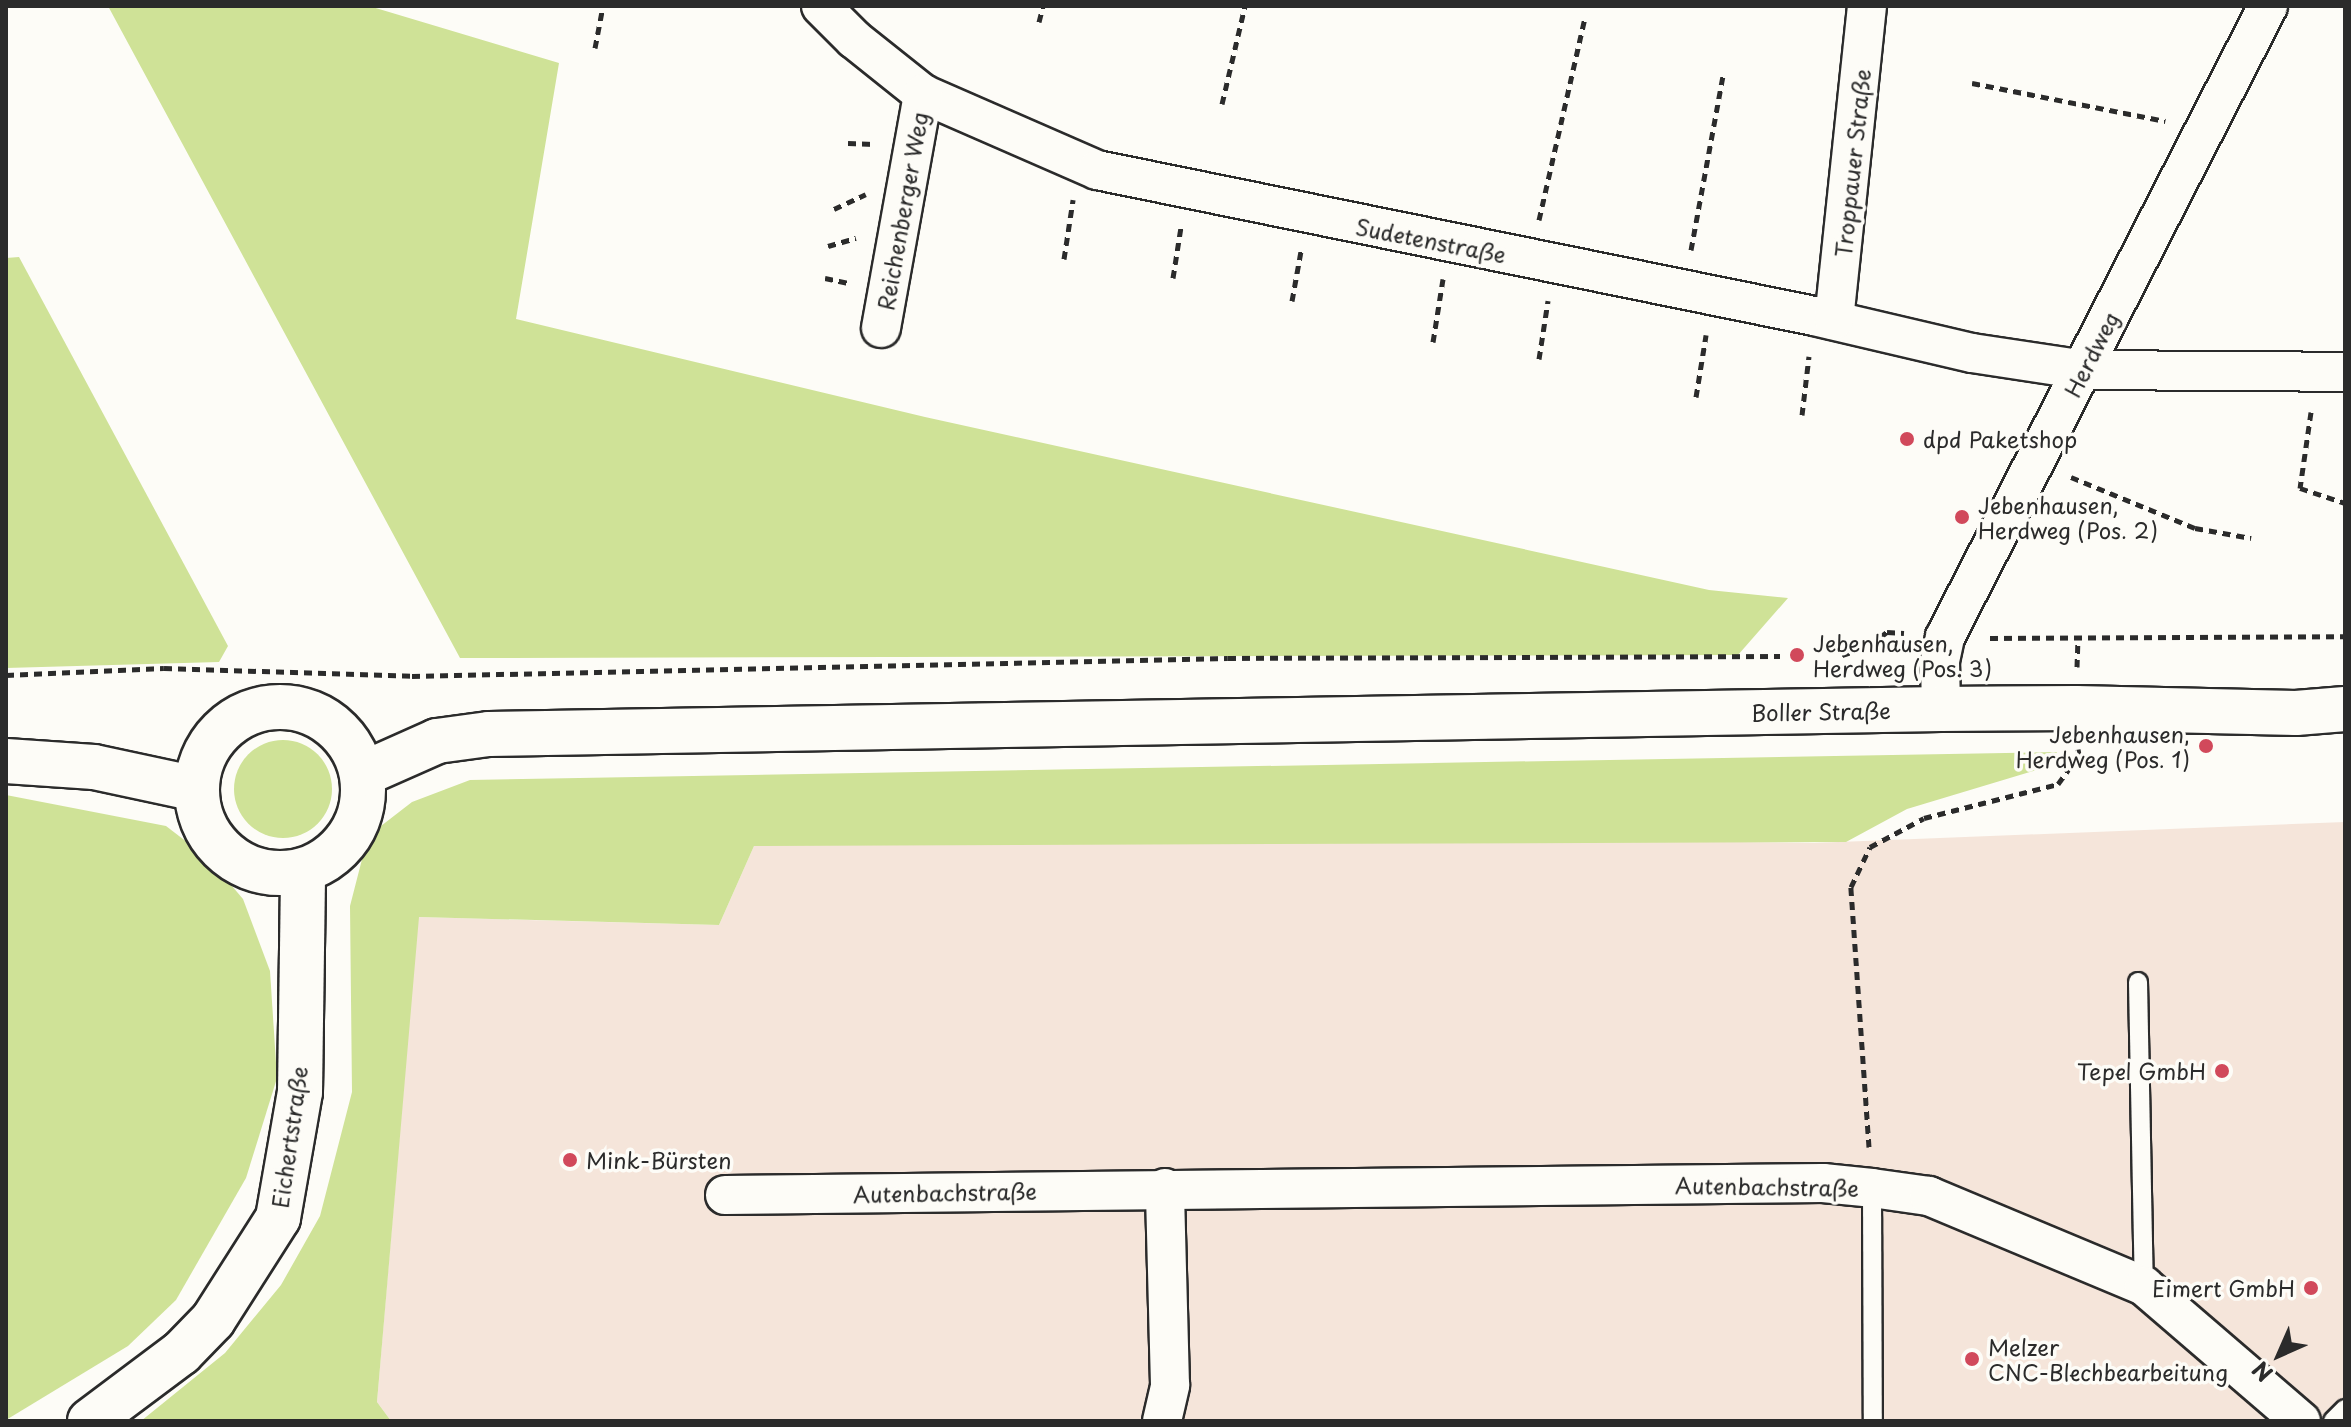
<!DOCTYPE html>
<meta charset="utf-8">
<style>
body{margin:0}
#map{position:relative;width:2351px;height:1427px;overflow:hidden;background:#fdfcf7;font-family:"Playpen Sans",sans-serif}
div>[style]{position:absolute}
.built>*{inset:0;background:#f5e5da}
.green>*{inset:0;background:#cfe297}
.round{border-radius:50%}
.path>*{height:5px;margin-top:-2.5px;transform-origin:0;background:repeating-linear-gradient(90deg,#2b2b2b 0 8px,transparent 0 14px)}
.roads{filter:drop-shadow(2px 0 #2b2b2b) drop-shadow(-2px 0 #2b2b2b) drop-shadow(0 2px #2b2b2b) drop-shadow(0 -2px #2b2b2b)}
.service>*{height:18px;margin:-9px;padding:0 9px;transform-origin:9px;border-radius:9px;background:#fdfcf7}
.minor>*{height:38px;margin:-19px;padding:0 19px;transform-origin:19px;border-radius:19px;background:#fdfcf7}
.tertiary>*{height:44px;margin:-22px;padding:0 22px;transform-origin:22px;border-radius:22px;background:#fdfcf7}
.secondary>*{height:44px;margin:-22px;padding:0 22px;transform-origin:22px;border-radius:22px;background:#fdfcf7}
.secondary>.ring{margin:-22px;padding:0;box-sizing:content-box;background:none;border:44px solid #fdfcf7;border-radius:50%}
.dots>*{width:22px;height:22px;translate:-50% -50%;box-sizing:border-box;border:4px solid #fdfcf7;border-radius:50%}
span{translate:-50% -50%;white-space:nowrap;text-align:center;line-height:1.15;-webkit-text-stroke:7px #fdfcf7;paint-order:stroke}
.street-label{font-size:22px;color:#2b2b2b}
.poi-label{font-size:22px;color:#2b2b2b}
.left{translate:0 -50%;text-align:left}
.right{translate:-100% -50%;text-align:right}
.frame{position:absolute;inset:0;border:8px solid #2b2b2b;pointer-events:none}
.north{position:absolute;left:2239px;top:1315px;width:80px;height:80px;-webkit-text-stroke:6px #fdfcf7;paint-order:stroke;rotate:225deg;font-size:22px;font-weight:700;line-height:32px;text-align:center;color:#2b2b2b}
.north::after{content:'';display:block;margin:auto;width:28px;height:36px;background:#2b2b2b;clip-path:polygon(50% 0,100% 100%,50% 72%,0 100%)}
</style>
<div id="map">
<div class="built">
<div style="clip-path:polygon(2345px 822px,2345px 1421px,391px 1421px,377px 1402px,418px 917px,719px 925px,754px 846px,979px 832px,1814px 843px)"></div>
</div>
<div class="green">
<div style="clip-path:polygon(108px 6px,369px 6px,559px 63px,516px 319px,925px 417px,1709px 590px,1788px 598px,1738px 655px,460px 658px)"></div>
<div style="clip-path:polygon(19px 257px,228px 646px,219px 662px,6px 668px,6px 258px)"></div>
<div class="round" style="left:234px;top:740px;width:98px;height:98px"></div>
<div style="clip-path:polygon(2057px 752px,2046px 767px,1907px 809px,1846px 842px,754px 846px,719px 925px,419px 917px,377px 1402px,391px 1421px,141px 1421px,225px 1353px,281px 1285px,320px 1216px,352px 1092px,350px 906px,368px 836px,412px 802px,470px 780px)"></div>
<div style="clip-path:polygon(6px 795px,166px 826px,209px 859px,243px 899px,270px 971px,277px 1078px,246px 1178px,176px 1300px,128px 1346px,6px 1420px)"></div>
</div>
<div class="path">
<div style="left:1039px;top:22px;width:16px;rotate:-76deg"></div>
<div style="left:595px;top:48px;width:43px;rotate:-79.2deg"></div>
<div style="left:1972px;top:83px;width:197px;rotate:11.1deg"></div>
<div style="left:1222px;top:104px;width:101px;rotate:-76.8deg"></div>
<div style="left:848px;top:143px;width:26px;rotate:2deg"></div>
<div style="left:834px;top:209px;width:35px;rotate:-25deg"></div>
<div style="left:1539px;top:220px;width:208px;rotate:-77.2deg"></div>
<div style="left:828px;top:246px;width:29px;rotate:-16deg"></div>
<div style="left:1691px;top:250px;width:177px;rotate:-79.6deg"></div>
<div style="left:1064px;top:259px;width:60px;rotate:-81.3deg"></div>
<div style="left:825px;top:278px;width:24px;rotate:12deg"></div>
<div style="left:1173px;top:278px;width:52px;rotate:-81.1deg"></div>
<div style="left:1292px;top:301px;width:51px;rotate:-79.8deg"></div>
<div style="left:1433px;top:342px;width:64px;rotate:-81deg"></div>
<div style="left:1539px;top:359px;width:59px;rotate:-81.2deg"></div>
<div style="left:1696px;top:397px;width:63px;rotate:-80.8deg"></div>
<div style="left:2311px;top:412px;width:77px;rotate:98.2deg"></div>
<div style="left:2300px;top:488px;width:47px;rotate:18.4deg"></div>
<div style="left:1802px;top:415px;width:59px;rotate:-83.2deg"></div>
<div style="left:2071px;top:477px;width:134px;rotate:22.4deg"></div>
<div style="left:2195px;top:528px;width:57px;rotate:10.1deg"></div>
<div style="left:1990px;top:638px;width:355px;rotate:-0.3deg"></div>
<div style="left:1842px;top:655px;width:28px;rotate:-18deg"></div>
<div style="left:1869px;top:646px;width:23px;rotate:-38deg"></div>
<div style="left:1887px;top:632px;width:17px;rotate:3deg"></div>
<div style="left:2077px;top:667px;width:27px;rotate:-88deg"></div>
<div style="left:6px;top:675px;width:158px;rotate:-2.5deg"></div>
<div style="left:164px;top:668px;width:248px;rotate:1.8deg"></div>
<div style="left:412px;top:676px;width:816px;rotate:-1.26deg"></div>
<div style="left:1228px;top:658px;width:552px;rotate:-0.21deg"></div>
<div style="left:1869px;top:1147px;width:261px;rotate:-94deg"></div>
<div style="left:1851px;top:887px;width:44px;rotate:-64.6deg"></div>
<div style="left:1870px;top:847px;width:61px;rotate:-28.2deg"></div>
<div style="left:1924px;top:818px;width:138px;rotate:-14.2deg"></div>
<div style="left:2058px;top:784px;width:36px;rotate:-54deg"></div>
<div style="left:2079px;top:755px;width:6px;rotate:-99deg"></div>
</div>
<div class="roads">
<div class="service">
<div style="left:2138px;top:982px;width:304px;rotate:88.9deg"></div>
<div style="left:1872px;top:1188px;width:233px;rotate:89.8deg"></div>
<div style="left:2333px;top:1421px;width:17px;rotate:-45deg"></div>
</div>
<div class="minor">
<div style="left:821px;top:6px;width:47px;rotate:45deg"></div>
<div style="left:854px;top:39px;width:88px;rotate:38.6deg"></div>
<div style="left:923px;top:94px;width:190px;rotate:23.6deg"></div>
<div style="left:1097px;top:170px;width:732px;rotate:11.51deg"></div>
<div style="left:1814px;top:316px;width:162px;rotate:13.2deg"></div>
<div style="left:1972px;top:353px;width:113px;rotate:8.6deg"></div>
<div style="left:2084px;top:370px;width:261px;rotate:0.4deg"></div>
<div style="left:1834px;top:320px;width:316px;rotate:-84deg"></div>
<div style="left:881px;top:328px;width:238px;rotate:-79.8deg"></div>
<div style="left:1941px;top:709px;width:48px;rotate:-91.2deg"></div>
<div style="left:1940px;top:661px;width:25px;rotate:-78deg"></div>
<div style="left:1945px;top:637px;width:709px;rotate:-62.89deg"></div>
<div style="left:725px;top:1195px;width:1098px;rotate:-0.63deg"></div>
<div style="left:1823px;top:1183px;width:49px;rotate:5.8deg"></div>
<div style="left:1872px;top:1188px;width:58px;rotate:8deg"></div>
<div style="left:1929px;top:1196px;width:233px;rotate:22.7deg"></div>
<div style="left:2144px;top:1286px;width:207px;rotate:40.7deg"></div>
<div style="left:1162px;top:1421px;width:37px;rotate:-77deg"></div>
<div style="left:1170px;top:1385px;width:197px;rotate:-91.5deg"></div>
</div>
<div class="tertiary">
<div style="left:90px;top:1421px;width:114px;rotate:-36.8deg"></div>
<div style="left:181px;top:1353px;width:46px;rotate:-45.9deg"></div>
<div style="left:213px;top:1320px;width:121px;rotate:-57.5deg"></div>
<div style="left:278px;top:1218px;width:128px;rotate:-80.1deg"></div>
<div style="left:300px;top:1092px;width:221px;rotate:-89.2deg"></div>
</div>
<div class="secondary">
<div class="ring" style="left:197px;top:707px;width:122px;height:122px"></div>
<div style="left:6px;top:761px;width:88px;rotate:3.9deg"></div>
<div style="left:94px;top:767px;width:105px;rotate:12.1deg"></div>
<div style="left:363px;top:774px;width:81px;rotate:-24deg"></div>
<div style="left:437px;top:741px;width:52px;rotate:-7.7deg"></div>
<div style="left:489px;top:734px;width:1452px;rotate:-0.99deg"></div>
<div style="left:1941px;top:709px;width:135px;rotate:-0.4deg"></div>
<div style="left:2076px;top:708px;width:220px;rotate:1.3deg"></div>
<div style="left:2296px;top:713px;width:49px;rotate:-4.7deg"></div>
</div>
</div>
<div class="dots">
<div style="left:1907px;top:439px;background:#d1495b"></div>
<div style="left:1962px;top:517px;background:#d1495b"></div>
<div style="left:1797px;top:655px;background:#d1495b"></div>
<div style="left:2206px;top:746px;background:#d1495b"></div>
<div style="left:2222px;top:1071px;background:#d1495b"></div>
<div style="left:570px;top:1160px;background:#d1495b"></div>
<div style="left:2311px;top:1288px;background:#d1495b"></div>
<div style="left:1972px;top:1359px;background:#d1495b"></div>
</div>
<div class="street-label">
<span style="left:1852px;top:163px;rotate:-84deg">Troppauer Straße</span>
<span style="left:902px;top:211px;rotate:-80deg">Reichenberger Weg</span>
<span style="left:1431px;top:240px;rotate:11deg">Sudetenstraße</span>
<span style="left:2091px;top:354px;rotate:-63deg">Herdweg</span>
<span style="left:1821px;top:711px;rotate:-1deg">Boller Straße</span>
<span style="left:289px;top:1137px;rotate:-82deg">Eichertstraße</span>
<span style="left:1767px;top:1186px;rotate:1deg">Autenbachstraße</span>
<span style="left:945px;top:1192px;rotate:-1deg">Autenbachstraße</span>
</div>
<div class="poi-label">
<span class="left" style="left:1923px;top:439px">dpd Paketshop</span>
<span class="left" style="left:1978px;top:517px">Jebenhausen,<br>Herdweg (Pos. 2)</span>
<span class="left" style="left:1813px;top:655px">Jebenhausen,<br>Herdweg (Pos. 3)</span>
<span class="right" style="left:2190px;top:746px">Jebenhausen,<br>Herdweg (Pos. 1)</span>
<span class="right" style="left:2206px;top:1071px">Tepel GmbH</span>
<span class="left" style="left:586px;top:1160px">Mink-Bürsten</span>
<span class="right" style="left:2295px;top:1288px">Eimert GmbH</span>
<span class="left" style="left:1988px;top:1359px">Melzer<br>CNC-Blechbearbeitung</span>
</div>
<div class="frame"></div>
<div class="north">N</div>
</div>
